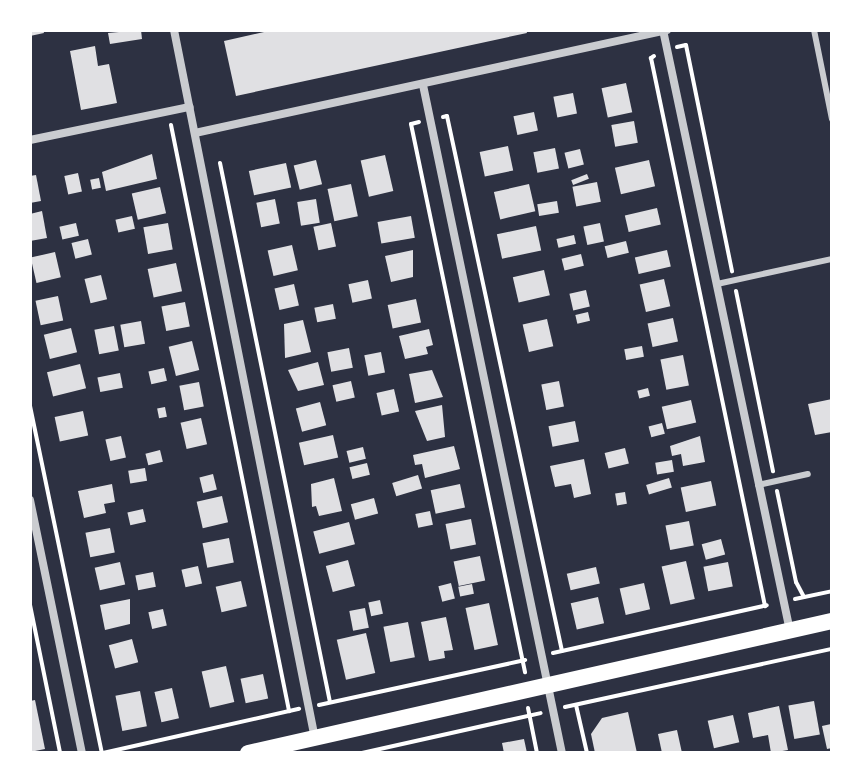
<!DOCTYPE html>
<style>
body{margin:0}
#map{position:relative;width:862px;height:783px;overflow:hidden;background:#2d3142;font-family:"Roboto Condensed",sans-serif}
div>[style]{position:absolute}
.building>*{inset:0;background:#e0e0e3;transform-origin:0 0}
.path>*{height:4px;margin:-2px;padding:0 2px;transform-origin:2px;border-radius:2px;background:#fff}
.service>*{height:6px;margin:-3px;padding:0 3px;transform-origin:3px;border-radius:3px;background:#caccd0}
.minor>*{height:8px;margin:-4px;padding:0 4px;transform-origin:4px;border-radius:4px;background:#caccd0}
.secondary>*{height:16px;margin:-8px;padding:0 8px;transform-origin:8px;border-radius:8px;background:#fff}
span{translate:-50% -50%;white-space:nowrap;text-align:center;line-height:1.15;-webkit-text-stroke:7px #fff;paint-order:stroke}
.frame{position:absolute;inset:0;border:32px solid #fff;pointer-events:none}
</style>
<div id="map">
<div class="building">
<div style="clip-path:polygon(30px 30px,43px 30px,44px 33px,30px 36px)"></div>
<div style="clip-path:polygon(141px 30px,142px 39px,110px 44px,108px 33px)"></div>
<div style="clip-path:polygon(273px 30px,526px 30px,527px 33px,236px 96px,224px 41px)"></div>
<div style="clip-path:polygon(95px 46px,98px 66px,109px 64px,117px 103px,81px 110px,70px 51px)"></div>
<div style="left:626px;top:83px;width:30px;height:25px;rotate:78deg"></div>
<div style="left:573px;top:93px;width:21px;height:20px;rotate:79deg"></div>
<div style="left:534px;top:112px;width:19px;height:21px;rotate:78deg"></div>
<div style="left:634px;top:121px;width:22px;height:23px;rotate:80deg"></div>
<div style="left:508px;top:146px;width:25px;height:29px;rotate:78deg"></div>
<div style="left:555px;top:148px;width:21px;height:22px;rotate:79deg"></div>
<div style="left:580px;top:149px;width:16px;height:16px;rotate:76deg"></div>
<div style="clip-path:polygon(152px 154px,157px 179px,106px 191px,102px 172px)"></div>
<div style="left:385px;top:155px;width:37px;height:25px;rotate:77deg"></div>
<div style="left:316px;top:160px;width:25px;height:23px;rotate:76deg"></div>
<div style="left:649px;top:160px;width:27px;height:35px;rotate:77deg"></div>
<div style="left:286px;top:163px;width:25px;height:38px;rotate:78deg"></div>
<div style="left:78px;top:173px;width:19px;height:14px;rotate:78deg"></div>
<div style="left:587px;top:174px;width:5px;height:17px;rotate:68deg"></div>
<div style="clip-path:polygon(36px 175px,41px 201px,30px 203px,30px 176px)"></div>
<div style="left:99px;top:178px;width:10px;height:9px;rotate:79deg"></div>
<div style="left:597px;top:182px;width:20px;height:25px;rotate:79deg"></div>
<div style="left:351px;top:184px;width:33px;height:24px;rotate:78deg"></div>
<div style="left:529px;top:184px;width:28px;height:36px;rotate:77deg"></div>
<div style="left:160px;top:187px;width:27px;height:29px;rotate:77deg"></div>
<div style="left:275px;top:199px;width:25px;height:19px;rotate:79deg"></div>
<div style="left:316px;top:199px;width:24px;height:19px;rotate:81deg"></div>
<div style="left:557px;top:201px;width:12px;height:20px;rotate:81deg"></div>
<div style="left:657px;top:208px;width:17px;height:33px;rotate:77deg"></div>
<div style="clip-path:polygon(42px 211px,47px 238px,30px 241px,30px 214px)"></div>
<div style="left:132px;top:216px;width:13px;height:17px;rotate:77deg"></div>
<div style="left:411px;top:216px;width:22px;height:34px;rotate:80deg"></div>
<div style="left:76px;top:223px;width:13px;height:17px;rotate:77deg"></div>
<div style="left:168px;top:223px;width:27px;height:25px;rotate:80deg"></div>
<div style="left:331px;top:223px;width:24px;height:18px;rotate:78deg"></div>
<div style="left:600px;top:223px;width:19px;height:17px;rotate:78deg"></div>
<div style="left:536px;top:226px;width:25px;height:40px;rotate:78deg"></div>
<div style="left:574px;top:235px;width:9px;height:18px;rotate:77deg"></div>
<div style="left:88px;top:239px;width:16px;height:17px;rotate:76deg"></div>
<div style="left:626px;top:241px;width:12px;height:22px;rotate:76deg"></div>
<div style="left:292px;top:245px;width:26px;height:25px;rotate:77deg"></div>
<div style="clip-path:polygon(413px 250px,413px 277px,391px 282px,385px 256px)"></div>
<div style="left:667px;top:250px;width:17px;height:33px;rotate:77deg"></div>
<div style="left:55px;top:252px;width:26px;height:25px;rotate:77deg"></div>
<div style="left:581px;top:254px;width:12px;height:20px;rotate:76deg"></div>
<div style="left:176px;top:263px;width:29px;height:29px;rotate:78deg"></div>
<div style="left:544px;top:270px;width:26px;height:32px;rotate:77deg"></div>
<div style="left:101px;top:275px;width:25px;height:17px;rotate:76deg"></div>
<div style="left:664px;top:279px;width:28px;height:25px;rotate:77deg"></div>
<div style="left:368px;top:280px;width:19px;height:20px;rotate:78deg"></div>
<div style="left:294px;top:284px;width:22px;height:20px;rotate:77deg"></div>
<div style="left:586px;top:290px;width:17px;height:17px;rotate:77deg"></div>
<div style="left:58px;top:296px;width:25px;height:23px;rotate:78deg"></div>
<div style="left:416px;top:299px;width:24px;height:29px;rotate:78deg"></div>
<div style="left:185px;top:302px;width:25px;height:24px;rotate:79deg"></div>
<div style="left:333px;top:304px;width:15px;height:19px;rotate:79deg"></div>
<div style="left:588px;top:312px;width:9px;height:13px;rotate:77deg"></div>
<div style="left:673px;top:318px;width:24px;height:26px;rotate:78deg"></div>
<div style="left:547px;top:319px;width:28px;height:25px;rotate:77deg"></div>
<div style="clip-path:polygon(303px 320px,311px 352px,285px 358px,284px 324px)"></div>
<div style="left:141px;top:321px;width:23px;height:21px;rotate:80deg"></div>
<div style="left:114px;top:326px;width:25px;height:20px;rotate:79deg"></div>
<div style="left:71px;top:328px;width:25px;height:28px;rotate:76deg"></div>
<div style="clip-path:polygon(429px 329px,433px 345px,426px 347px,428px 354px,405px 359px,399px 336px)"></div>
<div style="left:192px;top:341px;width:30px;height:24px;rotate:76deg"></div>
<div style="left:642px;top:346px;width:11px;height:18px;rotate:80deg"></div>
<div style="left:349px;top:348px;width:20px;height:22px;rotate:79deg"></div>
<div style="left:381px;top:352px;width:21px;height:17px;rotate:79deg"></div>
<div style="left:683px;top:355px;width:31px;height:23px;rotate:79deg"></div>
<div style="clip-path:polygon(318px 362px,324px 385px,298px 391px,288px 370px)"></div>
<div style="left:80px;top:364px;width:25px;height:34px;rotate:76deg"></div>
<div style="left:164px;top:368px;width:13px;height:16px;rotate:77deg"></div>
<div style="clip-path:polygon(432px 370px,443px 397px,415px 403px,409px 374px)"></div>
<div style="left:120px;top:373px;width:15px;height:23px;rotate:79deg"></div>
<div style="left:351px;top:381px;width:17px;height:19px;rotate:77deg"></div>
<div style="left:559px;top:381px;width:26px;height:18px;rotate:79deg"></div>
<div style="left:199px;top:382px;width:25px;height:20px;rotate:79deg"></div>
<div style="left:648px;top:388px;width:8px;height:11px;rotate:76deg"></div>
<div style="left:394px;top:389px;width:23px;height:18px;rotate:77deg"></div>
<div style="clip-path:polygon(832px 399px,832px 432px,815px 435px,808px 404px)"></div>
<div style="left:691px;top:400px;width:23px;height:30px;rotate:77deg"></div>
<div style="left:320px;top:402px;width:24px;height:25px;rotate:75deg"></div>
<div style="clip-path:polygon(442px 405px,445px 437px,427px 441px,415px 411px)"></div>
<div style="left:165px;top:407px;width:10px;height:8px;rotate:79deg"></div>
<div style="left:83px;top:411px;width:25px;height:29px;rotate:78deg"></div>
<div style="left:201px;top:418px;width:27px;height:21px;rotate:77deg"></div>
<div style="left:575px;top:421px;width:21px;height:27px;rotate:79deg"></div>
<div style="left:662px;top:423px;width:11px;height:14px;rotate:75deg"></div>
<div style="left:333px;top:435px;width:23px;height:35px;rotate:77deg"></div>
<div style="left:121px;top:436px;width:22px;height:16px;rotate:77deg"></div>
<div style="clip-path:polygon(700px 436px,705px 462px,683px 466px,681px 454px,672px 456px,670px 446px)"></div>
<div style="clip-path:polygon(454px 446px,460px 469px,425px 478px,422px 464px,415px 465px,413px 455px)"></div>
<div style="left:363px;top:447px;width:12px;height:17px;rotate:76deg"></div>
<div style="left:625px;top:448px;width:16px;height:21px;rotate:76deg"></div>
<div style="left:160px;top:450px;width:12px;height:15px;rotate:76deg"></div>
<div style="clip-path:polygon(584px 459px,591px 494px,574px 498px,571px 484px,555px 487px,550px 466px)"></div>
<div style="left:672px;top:460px;width:12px;height:17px;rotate:81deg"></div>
<div style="left:367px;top:463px;width:12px;height:18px;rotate:76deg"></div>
<div style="left:145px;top:468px;width:13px;height:17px;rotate:81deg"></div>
<div style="left:213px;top:474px;width:16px;height:14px;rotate:76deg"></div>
<div style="left:418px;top:475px;width:14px;height:27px;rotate:73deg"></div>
<div style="clip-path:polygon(334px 478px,342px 511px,319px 516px,316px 506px,312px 507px,311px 484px)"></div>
<div style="left:669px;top:478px;width:10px;height:24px;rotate:73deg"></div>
<div style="left:711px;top:481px;width:25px;height:31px;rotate:78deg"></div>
<div style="clip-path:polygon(112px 484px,115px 502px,104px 504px,106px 513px,84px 518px,78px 491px)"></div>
<div style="left:460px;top:484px;width:24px;height:30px;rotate:78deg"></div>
<div style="left:625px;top:492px;width:12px;height:10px;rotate:81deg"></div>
<div style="left:222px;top:496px;width:27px;height:26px;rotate:77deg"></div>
<div style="left:374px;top:498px;width:16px;height:24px;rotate:75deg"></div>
<div style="left:143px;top:509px;width:13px;height:16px;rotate:77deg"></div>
<div style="left:430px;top:511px;width:14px;height:15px;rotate:78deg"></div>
<div style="left:471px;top:519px;width:26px;height:26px;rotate:79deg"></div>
<div style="left:689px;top:521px;width:25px;height:24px;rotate:79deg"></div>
<div style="left:349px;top:522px;width:23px;height:37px;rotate:75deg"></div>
<div style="left:110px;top:528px;width:25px;height:25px;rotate:79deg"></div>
<div style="left:229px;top:538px;width:25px;height:27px;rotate:79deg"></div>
<div style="left:721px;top:539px;width:16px;height:20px;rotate:75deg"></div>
<div style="left:480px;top:556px;width:25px;height:27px;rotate:78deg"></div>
<div style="left:348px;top:560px;width:27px;height:23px;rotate:75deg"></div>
<div style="left:686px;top:561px;width:39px;height:25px;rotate:77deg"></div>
<div style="left:120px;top:562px;width:23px;height:26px;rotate:77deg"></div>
<div style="left:728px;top:562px;width:25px;height:25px;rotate:79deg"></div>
<div style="left:198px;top:566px;width:18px;height:17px;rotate:77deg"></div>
<div style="left:596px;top:567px;width:17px;height:30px;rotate:77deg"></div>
<div style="left:153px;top:572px;width:15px;height:18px;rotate:79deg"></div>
<div style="left:241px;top:581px;width:26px;height:26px;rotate:77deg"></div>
<div style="left:451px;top:583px;width:16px;height:13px;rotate:76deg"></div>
<div style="left:644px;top:583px;width:27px;height:25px;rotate:77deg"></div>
<div style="left:472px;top:584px;width:10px;height:14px;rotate:79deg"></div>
<div style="left:598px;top:597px;width:27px;height:28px;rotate:77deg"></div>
<div style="clip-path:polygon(130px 599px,130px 624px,105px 630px,100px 605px)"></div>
<div style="left:380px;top:600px;width:14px;height:12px;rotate:78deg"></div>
<div style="left:489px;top:603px;width:43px;height:24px;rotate:78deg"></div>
<div style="left:365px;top:608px;width:20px;height:16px;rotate:79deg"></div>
<div style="left:163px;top:609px;width:17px;height:15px;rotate:77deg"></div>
<div style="clip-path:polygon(446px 617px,453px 650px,444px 651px,445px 658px,429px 661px,421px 622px)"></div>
<div style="left:408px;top:622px;width:36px;height:25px;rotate:79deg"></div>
<div style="left:366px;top:633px;width:41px;height:30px;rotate:77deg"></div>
<div style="left:132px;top:639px;width:24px;height:24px;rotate:75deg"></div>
<div style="left:226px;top:666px;width:37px;height:25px;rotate:77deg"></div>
<div style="left:263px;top:674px;width:25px;height:23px;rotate:78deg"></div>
<div style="left:172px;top:688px;width:31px;height:18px;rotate:77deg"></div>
<div style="left:140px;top:691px;width:36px;height:25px;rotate:79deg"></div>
<div style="clip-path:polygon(35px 700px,45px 749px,30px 752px,30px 701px)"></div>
<div style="left:814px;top:701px;width:34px;height:26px;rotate:80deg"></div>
<div style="clip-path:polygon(779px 706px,788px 750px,771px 753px,768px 735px,753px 738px,748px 713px)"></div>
<div style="clip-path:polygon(628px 712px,637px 753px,595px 753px,591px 734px,602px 718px)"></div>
<div style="left:733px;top:715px;width:28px;height:26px;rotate:77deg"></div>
<div style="clip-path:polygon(831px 724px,832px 748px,827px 749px,822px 726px)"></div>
<div style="clip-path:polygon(677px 730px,682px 753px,662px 753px,658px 734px)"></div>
<div style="clip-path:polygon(524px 739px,527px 753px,504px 753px,502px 743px)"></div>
</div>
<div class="path">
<div style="left:677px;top:47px;width:9px;rotate:-13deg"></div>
<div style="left:686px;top:45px;width:231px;rotate:78.5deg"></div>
<div style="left:654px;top:56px;width:4px;rotate:146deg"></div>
<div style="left:651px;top:58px;width:560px;rotate:78.25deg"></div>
<div style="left:443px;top:117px;width:4px;rotate:-14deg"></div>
<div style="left:447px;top:116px;width:547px;rotate:77.87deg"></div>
<div style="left:419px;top:122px;width:8px;rotate:166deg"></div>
<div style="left:411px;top:124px;width:560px;rotate:78.25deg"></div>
<div style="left:171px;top:125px;width:598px;rotate:78.61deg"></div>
<div style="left:220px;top:163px;width:550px;rotate:78.47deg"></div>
<div style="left:736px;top:291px;width:184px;rotate:78.4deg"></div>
<div style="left:30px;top:406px;width:354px;rotate:78.3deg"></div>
<div style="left:777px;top:491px;width:93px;rotate:78.2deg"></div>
<div style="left:796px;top:582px;width:17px;rotate:62deg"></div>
<div style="left:795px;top:599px;width:38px;rotate:-12deg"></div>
<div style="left:30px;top:605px;width:151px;rotate:78.5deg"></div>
<div style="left:553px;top:653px;width:219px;rotate:-12.6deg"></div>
<div style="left:319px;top:705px;width:211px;rotate:-12.3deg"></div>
<div style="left:576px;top:705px;width:49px;rotate:77.1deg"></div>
<div style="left:565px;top:707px;width:273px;rotate:-12.3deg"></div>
<div style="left:528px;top:708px;width:46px;rotate:78.7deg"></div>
<div style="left:103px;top:753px;width:201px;rotate:-12.7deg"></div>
<div style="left:362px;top:753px;width:183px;rotate:-12.6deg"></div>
</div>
<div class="service">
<div style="left:814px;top:30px;width:91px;rotate:78.6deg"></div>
<div style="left:717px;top:284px;width:118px;rotate:-12.3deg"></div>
<div style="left:758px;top:485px;width:51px;rotate:-12.4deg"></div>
</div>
<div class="minor">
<div style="left:174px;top:30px;width:723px;rotate:78.75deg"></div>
<div style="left:663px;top:30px;width:614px;rotate:78.07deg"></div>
<div style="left:423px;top:85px;width:682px;rotate:78.25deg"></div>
<div style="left:195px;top:133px;width:483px;rotate:-12.3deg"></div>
<div style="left:30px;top:140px;width:163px;rotate:-11.7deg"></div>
<div style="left:30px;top:500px;width:258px;rotate:78.4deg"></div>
</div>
<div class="secondary">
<div style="left:248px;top:753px;width:599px;rotate:-12.74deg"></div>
</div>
<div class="frame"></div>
</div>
